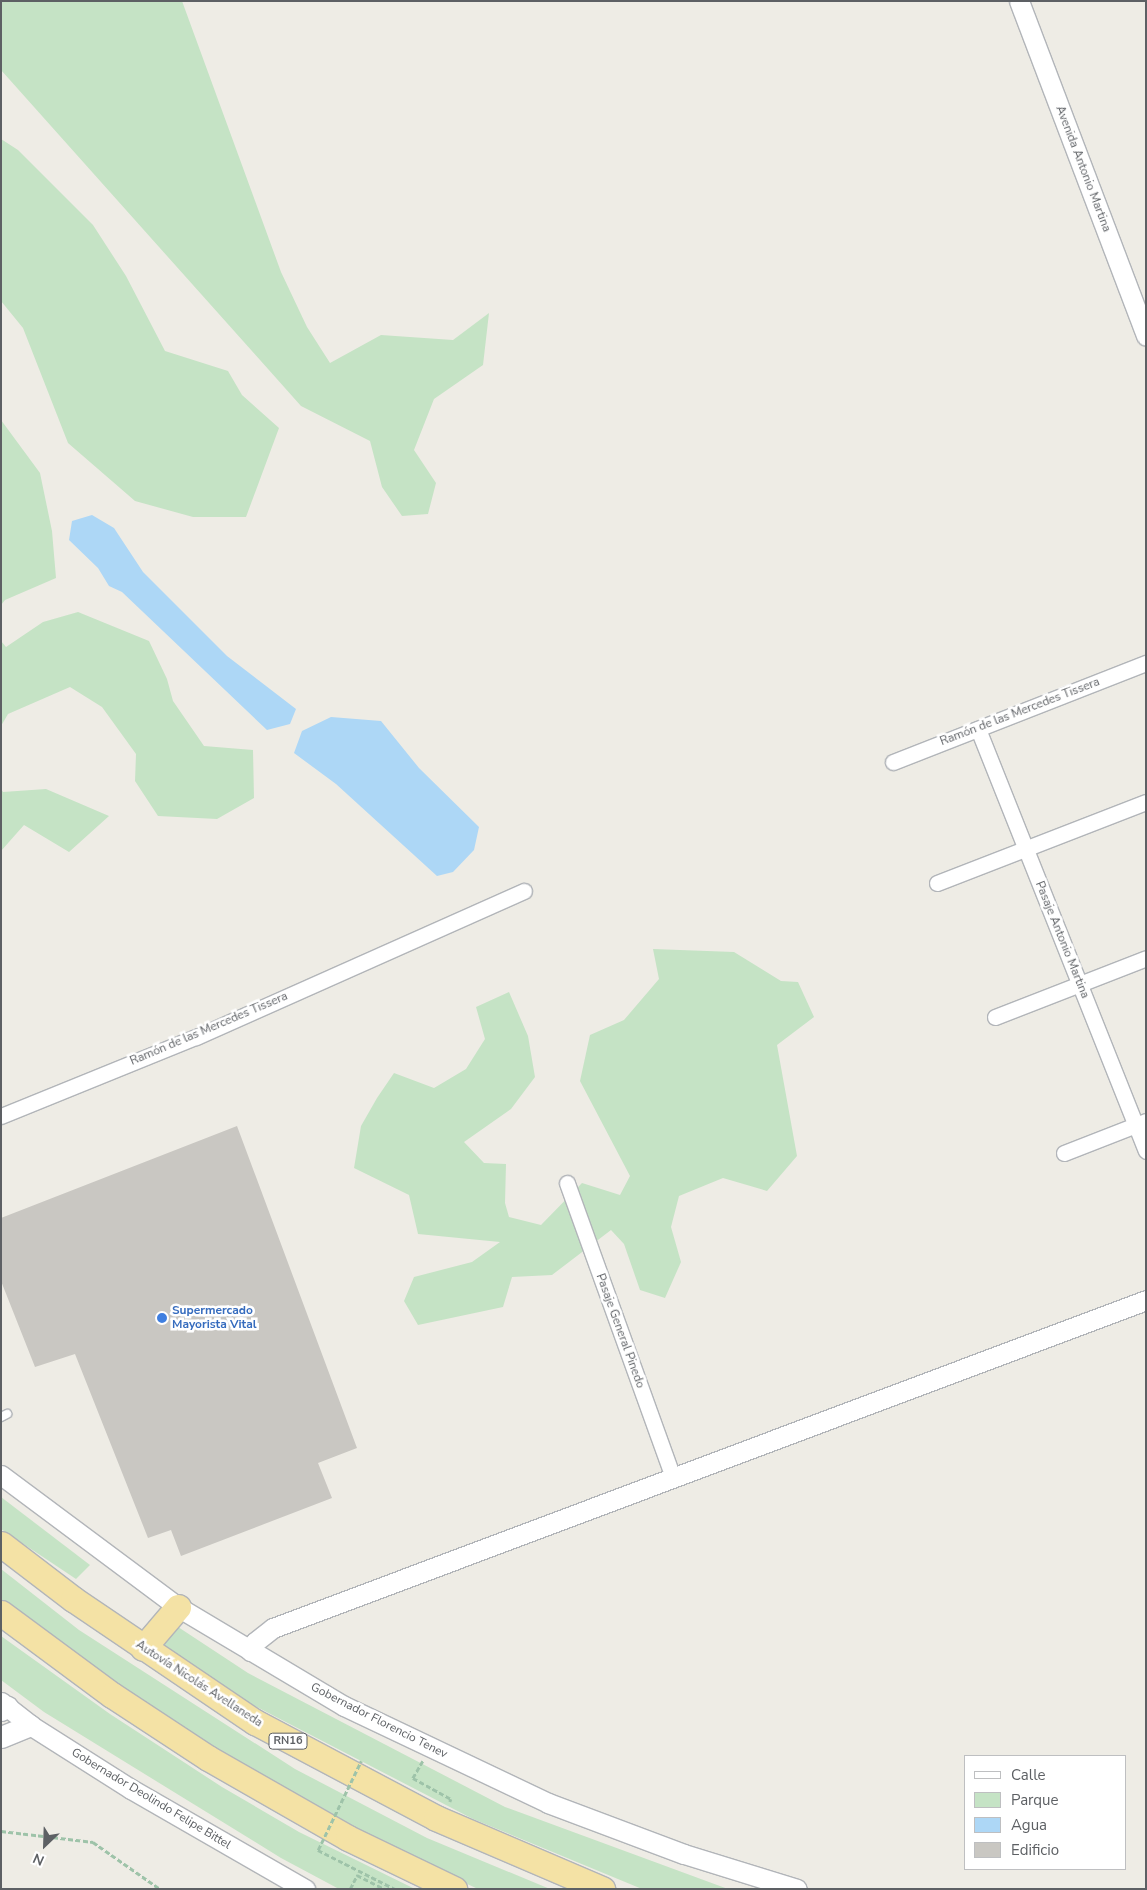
<!DOCTYPE html>
<meta charset="utf-8">
<style>
body{margin:0}
#map{position:relative;width:1147px;height:1890px;overflow:hidden;background:#eeece5;font-family:"Nunito Sans",sans-serif}
div>[style]{position:absolute}
.green>*{inset:0;background:#c5e3c5}
.water>*{inset:0;background:#add7f6}
.building>*{inset:0;background:#c9c7c2}
.path>*{height:2.5px;margin-top:-1.25px;transform-origin:0;background:repeating-linear-gradient(90deg,#9ec3a9 0 5px,transparent 0 7.5px)}
.roads{filter:drop-shadow(1px 0 #b2b5b9) drop-shadow(-1px 0 #b2b5b9) drop-shadow(0 1px #b2b5b9) drop-shadow(0 -1px #b2b5b9)}
.service>*{height:8px;margin:-4px;padding:0 4px;transform-origin:4px;border-radius:4px;background:#fff}
.minor>*{height:15px;margin:-7.5px;padding:0 7.5px;transform-origin:7.5px;border-radius:7.5px;background:#fff}
.tertiary>*{height:19px;margin:-9.5px;padding:0 9.5px;transform-origin:9.5px;border-radius:9.5px;background:#fff}
.secondary>*{height:21px;margin:-10.5px;padding:0 10.5px;transform-origin:10.5px;border-radius:10.5px;background:#fff}
.trunk>*{height:25px;margin:-12.5px;padding:0 12.5px;transform-origin:12.5px;border-radius:12.5px;background:#f4e2a5}
.path-bridge>*{height:2.5px;margin-top:-1.25px;transform-origin:0;background:repeating-linear-gradient(90deg,#9ec3a9 0 5px,transparent 0 7.5px)}
.dots>*{width:14px;height:14px;translate:-50% -50%;box-sizing:border-box;border:2px solid #fff;border-radius:50%}
span{translate:-50% -50%;white-space:nowrap;text-align:center;line-height:1.15;-webkit-text-stroke:5px #fff;paint-order:stroke}
.shield-label span{padding:1px 4px;background:#fff;border:1px solid;border-radius:4px;-webkit-text-stroke-width:0}
.shield-label{font-size:11px;color:#5d6064;font-weight:700}
.street-label{font-size:12px;color:#5d6064}
.shop-label{font-size:12px;color:#366cbe;font-weight:700}
.left{translate:0 -50%;text-align:left}
.frame{position:absolute;inset:0;border:2px solid #5d6064;pointer-events:none}
.legend{position:absolute;left:964px;top:1755px;width:162px;height:115px;box-sizing:border-box;background:#fff;border:1px solid #bebfc1;margin:0;padding:6px 9px;list-style:none;font-size:15px;color:#5d6064}
.legend li{display:flex;align-items:center;gap:10px;height:25px}
.legend b{width:25px;border:1px solid #bebfc1}
.north{position:absolute;left:20px;top:1820px;width:50px;height:50px;-webkit-text-stroke:4px #fff;paint-order:stroke;rotate:204deg;font-size:14px;font-weight:700;line-height:20px;text-align:center;color:#5d6064}
.north::after{content:'';display:block;margin:auto;width:18px;height:22px;background:#5d6064;clip-path:polygon(50% 0,100% 100%,50% 72%,0 100%)}
</style>
<div id="map">
<div class="green">
<div style="clip-path:polygon(1px 1px,182px 1px,281px 272px,307px 327px,330px 363px,381px 335px,453px 340px,489px 313px,483px 365px,434px 399px,414px 450px,436px 483px,428px 514px,402px 516px,382px 487px,370px 441px,301px 406px,1px 70px)"></div>
<div style="clip-path:polygon(1px 139px,18px 150px,93px 225px,126px 276px,165px 351px,228px 371px,242px 395px,279px 428px,246px 517px,193px 517px,135px 501px,68px 443px,23px 328px,1px 301px)"></div>
<div style="clip-path:polygon(1px 420px,40px 473px,52px 531px,56px 578px,5px 600px,1px 605px)"></div>
<div style="clip-path:polygon(78px 612px,149px 641px,167px 679px,173px 701px,204px 746px,253px 750px,254px 798px,217px 819px,158px 816px,135px 781px,136px 754px,102px 707px,70px 687px,8px 714px,1px 726px,1px 641px,6px 647px,43px 622px)"></div>
<div style="clip-path:polygon(1px 789px,3px 792px,46px 789px,109px 816px,69px 852px,24px 825px,1px 851px)"></div>
<div style="clip-path:polygon(653px 949px,734px 952px,781px 981px,798px 982px,814px 1017px,777px 1045px,797px 1156px,767px 1191px,723px 1178px,679px 1196px,671px 1227px,681px 1262px,665px 1298px,640px 1290px,624px 1244px,611px 1230px,552px 1275px,512px 1277px,503px 1307px,418px 1325px,404px 1301px,414px 1277px,472px 1262px,500px 1242px,418px 1234px,409px 1195px,354px 1168px,361px 1126px,377px 1098px,394px 1073px,434px 1088px,466px 1069px,485px 1039px,476px 1007px,509px 992px,528px 1036px,535px 1077px,511px 1109px,464px 1142px,484px 1163px,506px 1164px,505px 1203px,509px 1217px,541px 1225px,582px 1183px,620px 1195px,630px 1176px,580px 1081px,590px 1035px,624px 1020px,659px 979px)"></div>
<div style="clip-path:polygon(1px 1497px,90px 1565px,76px 1579px,1px 1529px)"></div>
<div style="clip-path:polygon(1px 1569px,79px 1630px,295px 1769px,427px 1838px,550px 1889px,478px 1889px,352px 1830px,185px 1732px,1px 1603px)"></div>
<div style="clip-path:polygon(172px 1623px,248px 1673px,505px 1807px,728px 1889px,642px 1889px,473px 1819px,224px 1690px,154px 1638px)"></div>
<div style="clip-path:polygon(1px 1636px,110px 1714px,222px 1787px,299px 1832px,415px 1889px,339px 1889px,281px 1858px,44px 1712px,1px 1680px)"></div>
</div>
<div class="water">
<div style="clip-path:polygon(92px 515px,114px 528px,143px 572px,227px 656px,296px 709px,290px 724px,267px 730px,122px 592px,109px 586px,98px 568px,69px 540px,72px 521px)"></div>
<div style="clip-path:polygon(331px 717px,381px 721px,419px 768px,479px 827px,474px 850px,453px 872px,437px 876px,336px 784px,294px 753px,302px 731px)"></div>
</div>
<div class="building">
<div style="clip-path:polygon(237px 1126px,357px 1448px,318px 1463px,332px 1498px,181px 1556px,171px 1530px,148px 1538px,75px 1354px,35px 1367px,1px 1281px,1px 1218px)"></div>
</div>
<div class="path">
<div style="left:423px;top:1761px;width:20px;rotate:120deg"></div>
<div style="left:413px;top:1778px;width:43px;rotate:28.9deg"></div>
<div style="left:451px;top:1799px;width:3px;rotate:108deg"></div>
<div style="left:1px;top:1831px;width:93px;rotate:6.8deg"></div>
<div style="left:93px;top:1842px;width:82px;rotate:35deg"></div>
<div style="left:318px;top:1850px;width:86px;rotate:26.9deg"></div>
<div style="left:350px;top:1889px;width:16px;rotate:-63deg"></div>
<div style="left:357px;top:1875px;width:30px;rotate:27deg"></div>
</div>
<div class="roads">
<div class="service">
<div style="left:1px;top:1417px;width:7px;rotate:-27deg"></div>
</div>
<div class="minor">
<div style="left:978px;top:729px;width:454px;rotate:68.3deg"></div>
<div style="left:893px;top:762px;width:272px;rotate:-21.4deg"></div>
<div style="left:937px;top:883px;width:224px;rotate:-21.2deg"></div>
<div style="left:995px;top:1017px;width:162px;rotate:-21.3deg"></div>
<div style="left:1px;top:1116px;width:210px;rotate:-22.1deg"></div>
<div style="left:196px;top:1037px;width:359px;rotate:-24deg"></div>
<div style="left:1064px;top:1153px;width:88px;rotate:-21.3deg"></div>
<div style="left:567px;top:1183px;width:313px;rotate:70.2deg"></div>
</div>
<div class="tertiary">
<div style="left:1019px;top:1px;width:358px;rotate:69.2deg"></div>
<div style="left:1px;top:1475px;width:221px;rotate:36.7deg"></div>
<div style="left:178px;top:1607px;width:193px;rotate:30.8deg"></div>
<div style="left:344px;top:1706px;width:226px;rotate:25.4deg"></div>
<div style="left:548px;top:1803px;width:145px;rotate:20.6deg"></div>
<div style="left:684px;top:1854px;width:118px;rotate:17.2deg"></div>
<div style="left:250px;top:1651px;width:10px;rotate:-61deg"></div>
<div style="left:255px;top:1642px;width:23px;rotate:-38deg"></div>
<div style="left:273px;top:1628px;width:933px;rotate:-20.59deg"></div>
<div style="left:1px;top:1702px;width:37px;rotate:38deg"></div>
<div style="left:30px;top:1725px;width:120px;rotate:32.4deg"></div>
<div style="left:131px;top:1789px;width:201px;rotate:29.9deg"></div>
</div>
<div class="secondary">
<div style="left:1px;top:1710px;width:7px;rotate:-27deg"></div>
<div style="left:1px;top:1737px;width:31px;rotate:-22deg"></div>
</div>
<div class="trunk">
<div style="left:1px;top:1544px;width:91px;rotate:37.4deg"></div>
<div style="left:73px;top:1599px;width:220px;rotate:34.1deg"></div>
<div style="left:255px;top:1722px;width:205px;rotate:27.9deg"></div>
<div style="left:436px;top:1818px;width:181px;rotate:23.2deg"></div>
<div style="left:1px;top:1613px;width:138px;rotate:36.5deg"></div>
<div style="left:112px;top:1695px;width:115px;rotate:33.3deg"></div>
<div style="left:208px;top:1758px;width:161px;rotate:29.7deg"></div>
<div style="left:348px;top:1838px;width:118px;rotate:25.7deg"></div>
<div style="left:143px;top:1648px;width:54px;rotate:-49.5deg"></div>
</div>
</div>
<div class="path-bridge">
<div style="left:318px;top:1850px;width:99px;rotate:-64.2deg"></div>
</div>
<div class="dots">
<div style="left:162px;top:1318px;background:#3f7fe0"></div>
</div>
<div class="shield-label">
<span style="left:288px;top:1741px">RN16</span>
</div>
<div class="street-label">
<span style="left:1083px;top:169px;rotate:69deg">Avenida Antonio Martina</span>
<span style="left:1020px;top:712px;rotate:-21deg">Ramón de las Mercedes Tissera</span>
<span style="left:1062px;top:940px;rotate:68deg">Pasaje Antonio Martina</span>
<span style="left:209px;top:1029px;rotate:-23deg">Ramón de las Mercedes Tissera</span>
<span style="left:620px;top:1331px;rotate:70deg">Pasaje General Pinedo</span>
<span style="left:199px;top:1684px;rotate:33deg">Autovía Nicolás Avellaneda</span>
<span style="left:379px;top:1721px;rotate:27deg">Gobernador Florencio Tenev</span>
<span style="left:151px;top:1799px;rotate:31deg">Gobernador Deolindo Felipe Bittel</span>
</div>
<div class="shop-label">
<span class="left" style="left:172px;top:1318px">Supermercado<br>Mayorista Vital</span>
</div>
<div class="frame"></div>
<ul class="legend">
<li><b style="height:6px;background:#fff"></b>Calle</li>
<li><b style="height:14px;background:#c5e3c5"></b>Parque</li>
<li><b style="height:14px;background:#add7f6"></b>Agua</li>
<li><b style="height:14px;background:#c9c7c2"></b>Edificio</li>
</ul>
<div class="north">N</div>
</div>
